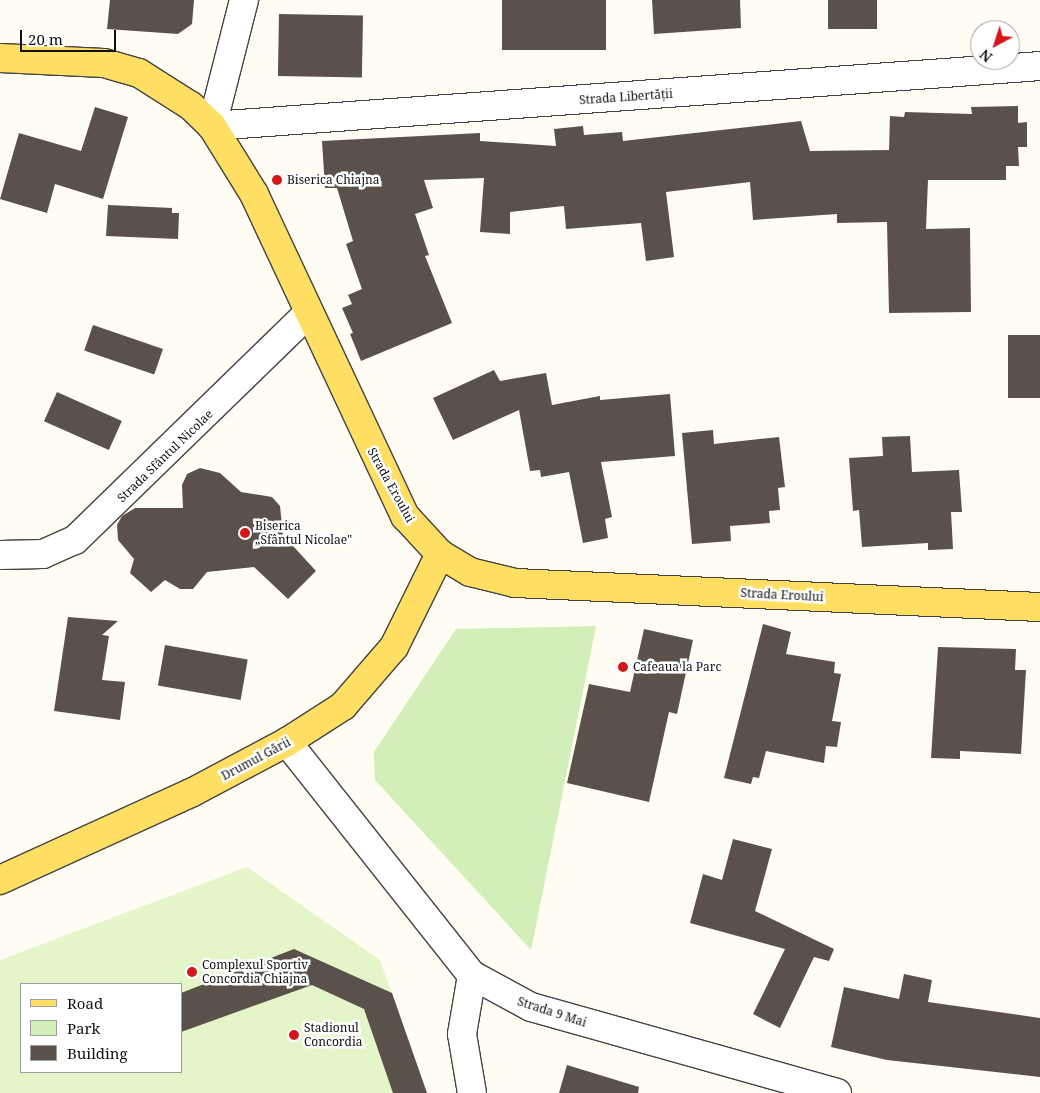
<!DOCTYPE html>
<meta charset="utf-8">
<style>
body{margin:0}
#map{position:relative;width:1040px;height:1093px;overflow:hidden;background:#fffdf3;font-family:"Noto Serif",serif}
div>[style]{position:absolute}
.green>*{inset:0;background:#d2efb7}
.pitch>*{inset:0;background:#e5f5ca}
.building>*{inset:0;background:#5a514b;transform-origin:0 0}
.roads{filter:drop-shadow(1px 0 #434343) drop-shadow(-1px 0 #434343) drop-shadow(0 1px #434343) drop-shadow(0 -1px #434343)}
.minor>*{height:28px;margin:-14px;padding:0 14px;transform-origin:14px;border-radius:14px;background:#fff}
.major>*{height:28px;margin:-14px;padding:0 14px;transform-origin:14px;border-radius:14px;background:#ffdf63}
.dots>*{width:14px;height:14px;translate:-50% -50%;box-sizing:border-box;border:2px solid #fff;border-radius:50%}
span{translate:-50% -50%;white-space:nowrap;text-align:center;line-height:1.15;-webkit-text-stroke:5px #fff;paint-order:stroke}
.street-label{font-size:12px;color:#101010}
.poi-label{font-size:12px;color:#101010}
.left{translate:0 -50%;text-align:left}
.legend{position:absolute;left:20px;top:983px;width:162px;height:90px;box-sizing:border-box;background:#fff;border:1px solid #9f9f9f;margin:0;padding:6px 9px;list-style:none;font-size:15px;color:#101010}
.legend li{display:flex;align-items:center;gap:10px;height:25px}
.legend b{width:25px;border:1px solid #9f9f9f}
.north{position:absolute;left:970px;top:20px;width:50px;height:50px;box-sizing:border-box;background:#fff;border:1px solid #9f9f9f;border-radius:50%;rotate:220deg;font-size:14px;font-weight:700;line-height:20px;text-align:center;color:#101010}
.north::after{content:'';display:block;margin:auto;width:18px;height:22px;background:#d21619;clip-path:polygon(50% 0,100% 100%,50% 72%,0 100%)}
.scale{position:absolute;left:20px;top:30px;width:96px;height:22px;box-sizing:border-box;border:2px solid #101010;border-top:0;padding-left:6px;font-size:15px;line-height:18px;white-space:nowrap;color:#101010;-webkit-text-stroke:4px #fff;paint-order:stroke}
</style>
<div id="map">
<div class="green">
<div style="clip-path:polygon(596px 626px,531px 950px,375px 780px,374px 752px,456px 629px)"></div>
</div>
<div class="pitch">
<div style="clip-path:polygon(evenodd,247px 867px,380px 960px,427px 1093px,0 1093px,0 960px,247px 867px,21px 984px,181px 984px,181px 1072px,21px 1072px,21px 984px)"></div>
</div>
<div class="building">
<div style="clip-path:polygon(110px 0,194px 0,192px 24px,178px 34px,107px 29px)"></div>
<div style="left:502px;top:0;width:104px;height:50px"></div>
<div style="clip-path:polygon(652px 0,740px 0,741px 28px,654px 34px)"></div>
<div style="left:828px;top:0;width:49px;height:29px"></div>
<div style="left:279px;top:14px;width:84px;height:62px;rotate:1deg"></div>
<div style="clip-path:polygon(1018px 106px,1018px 123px,1027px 122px,1027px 147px,1018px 147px,1019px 166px,1006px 166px,1006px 180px,928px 180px,926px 229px,970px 228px,971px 312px,889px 313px,887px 222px,837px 223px,837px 214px,753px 220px,750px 182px,666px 192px,674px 257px,646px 261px,641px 223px,566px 229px,564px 206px,510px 212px,510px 234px,480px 232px,484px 178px,424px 180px,433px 208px,415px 214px,429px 255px,425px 256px,452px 323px,361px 361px,350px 334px,353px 333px,342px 308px,352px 304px,348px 295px,362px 289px,346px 244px,353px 241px,337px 188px,325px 188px,322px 141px,480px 133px,480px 141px,556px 146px,554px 129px,583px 126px,584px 135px,622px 132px,623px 141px,801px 121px,810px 151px,889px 150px,890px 116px,904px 117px,905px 112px,972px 114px,971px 107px)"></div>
<div style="clip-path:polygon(95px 107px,128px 117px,103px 199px,55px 184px,47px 213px,0 199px,19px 133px,81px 151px)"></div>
<div style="clip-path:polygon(108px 205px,172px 208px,172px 213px,179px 213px,178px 239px,106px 236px)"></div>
<div style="left:93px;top:325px;width:74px;height:27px;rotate:19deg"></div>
<div style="left:1040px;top:335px;width:63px;height:32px;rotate:90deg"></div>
<div style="clip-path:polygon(494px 370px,500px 381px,546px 373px,552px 405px,600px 396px,600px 400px,670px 394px,675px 456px,601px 462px,612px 517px,605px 519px,608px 538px,583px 543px,569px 472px,541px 477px,540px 470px,530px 471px,519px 410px,453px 440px,433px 398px)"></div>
<div style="left:57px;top:392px;width:71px;height:32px;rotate:24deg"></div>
<div style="clip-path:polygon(713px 430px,714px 444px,779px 437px,785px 487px,778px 488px,780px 510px,769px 511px,770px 523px,730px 526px,731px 541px,692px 544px,682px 433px)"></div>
<div style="clip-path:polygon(910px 436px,912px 472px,959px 470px,962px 512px,951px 512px,953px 549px,928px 550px,928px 543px,862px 547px,859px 510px,853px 511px,849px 458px,883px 456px,882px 437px)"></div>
<div style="clip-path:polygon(200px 468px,220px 473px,241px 492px,272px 497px,280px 506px,283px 535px,316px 571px,288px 599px,254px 567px,207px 572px,193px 589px,180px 589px,165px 580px,151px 592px,130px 573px,134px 559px,118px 540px,117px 525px,122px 516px,135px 508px,183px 508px,182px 485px,187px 474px)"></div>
<div style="clip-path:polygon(68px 617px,118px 621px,102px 635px,109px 636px,102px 680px,125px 682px,120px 720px,54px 711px)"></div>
<div style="clip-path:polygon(763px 624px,791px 632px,786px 654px,835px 662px,834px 673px,841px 674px,832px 721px,841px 722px,837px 747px,826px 746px,824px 763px,766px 751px,759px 778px,753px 777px,751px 784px,724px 778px)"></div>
<div style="clip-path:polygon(644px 629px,693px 640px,677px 714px,669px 712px,649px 802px,567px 783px,589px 684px,630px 692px)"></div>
<div style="left:165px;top:645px;width:84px;height:41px;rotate:10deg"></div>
<div style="clip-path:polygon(938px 647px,1016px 649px,1015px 670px,1026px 670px,1021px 754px,960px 751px,960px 759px,931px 758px)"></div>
<div style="clip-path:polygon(733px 839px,772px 849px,755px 911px,834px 949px,829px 961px,814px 957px,780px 1028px,753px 1014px,785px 949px,690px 923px,703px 874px,722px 880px)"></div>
<div style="clip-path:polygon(294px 949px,392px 993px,427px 1093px,393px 1093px,364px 1009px,312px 985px,181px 1032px,181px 993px)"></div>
<div style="clip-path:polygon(904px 974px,932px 980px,928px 1002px,1040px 1018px,1040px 1077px,887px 1060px,831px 1047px,844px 987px,899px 999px)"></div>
<div style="clip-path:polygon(567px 1065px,639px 1087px,638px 1093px,559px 1093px)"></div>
</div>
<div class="roads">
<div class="minor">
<div style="left:244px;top:0;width:130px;rotate:104.3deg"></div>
<div style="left:212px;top:126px;width:830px;rotate:-4.14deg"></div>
<div style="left:0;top:555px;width:43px;rotate:-1.3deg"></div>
<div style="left:43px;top:554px;width:35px;rotate:-24deg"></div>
<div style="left:75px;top:540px;width:324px;rotate:-44.2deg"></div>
<div style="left:287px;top:742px;width:298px;rotate:51.6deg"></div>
<div style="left:472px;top:975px;width:67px;rotate:28.5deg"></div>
<div style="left:531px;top:1007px;width:318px;rotate:15.7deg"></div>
<div style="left:472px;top:975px;width:60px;rotate:99.6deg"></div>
<div style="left:462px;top:1034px;width:60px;rotate:80.4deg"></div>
</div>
<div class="major">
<div style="left:0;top:58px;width:104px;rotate:2.8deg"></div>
<div style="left:104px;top:63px;width:36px;rotate:16deg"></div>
<div style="left:139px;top:73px;width:62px;rotate:32.4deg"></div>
<div style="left:191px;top:106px;width:29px;rotate:44deg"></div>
<div style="left:212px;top:126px;width:80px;rotate:58.3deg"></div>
<div style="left:254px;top:194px;width:356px;rotate:64.9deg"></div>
<div style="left:405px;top:516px;width:52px;rotate:47.4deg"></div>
<div style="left:440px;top:554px;width:35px;rotate:31deg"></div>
<div style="left:470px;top:572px;width:46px;rotate:13.7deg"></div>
<div style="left:515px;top:583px;width:526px;rotate:2.62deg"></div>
<div style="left:0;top:880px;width:210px;rotate:-24.5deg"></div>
<div style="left:191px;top:793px;width:109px;rotate:-28deg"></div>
<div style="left:287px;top:742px;width:67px;rotate:-32.7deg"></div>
<div style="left:343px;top:706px;width:78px;rotate:-49.2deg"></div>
<div style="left:394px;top:647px;width:104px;rotate:-63.7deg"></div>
</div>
</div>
<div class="dots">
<div style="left:277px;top:180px;background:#d21619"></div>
<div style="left:245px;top:533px;background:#d21619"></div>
<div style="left:623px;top:667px;background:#d21619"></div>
<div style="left:192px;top:972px;background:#d21619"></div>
<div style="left:294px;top:1035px;background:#d21619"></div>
</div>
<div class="street-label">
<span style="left:626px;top:97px;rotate:-4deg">Strada Libertății</span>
<span style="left:165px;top:456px;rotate:-44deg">Strada Sfântul Nicolae</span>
<span style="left:391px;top:485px;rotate:61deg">Strada Eroului</span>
<span style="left:782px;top:595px;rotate:3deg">Strada Eroului</span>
<span style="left:256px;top:759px;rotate:-28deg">Drumul Gării</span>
<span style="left:552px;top:1012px;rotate:18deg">Strada 9 Mai</span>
</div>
<div class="poi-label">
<span class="left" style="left:287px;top:180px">Biserica Chiajna</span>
<span class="left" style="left:255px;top:533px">Biserica<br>„Sfântul Nicolae"</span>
<span class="left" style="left:633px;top:667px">Cafeaua la Parc</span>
<span class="left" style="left:202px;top:972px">Complexul Sportiv<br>Concordia Chiajna</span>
<span class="left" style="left:304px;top:1035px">Stadionul<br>Concordia</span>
</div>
<ul class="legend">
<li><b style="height:6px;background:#ffdf63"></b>Road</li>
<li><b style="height:14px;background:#d2efb7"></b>Park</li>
<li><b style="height:14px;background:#5a514b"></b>Building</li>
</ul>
<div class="north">N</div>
<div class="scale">20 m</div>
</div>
